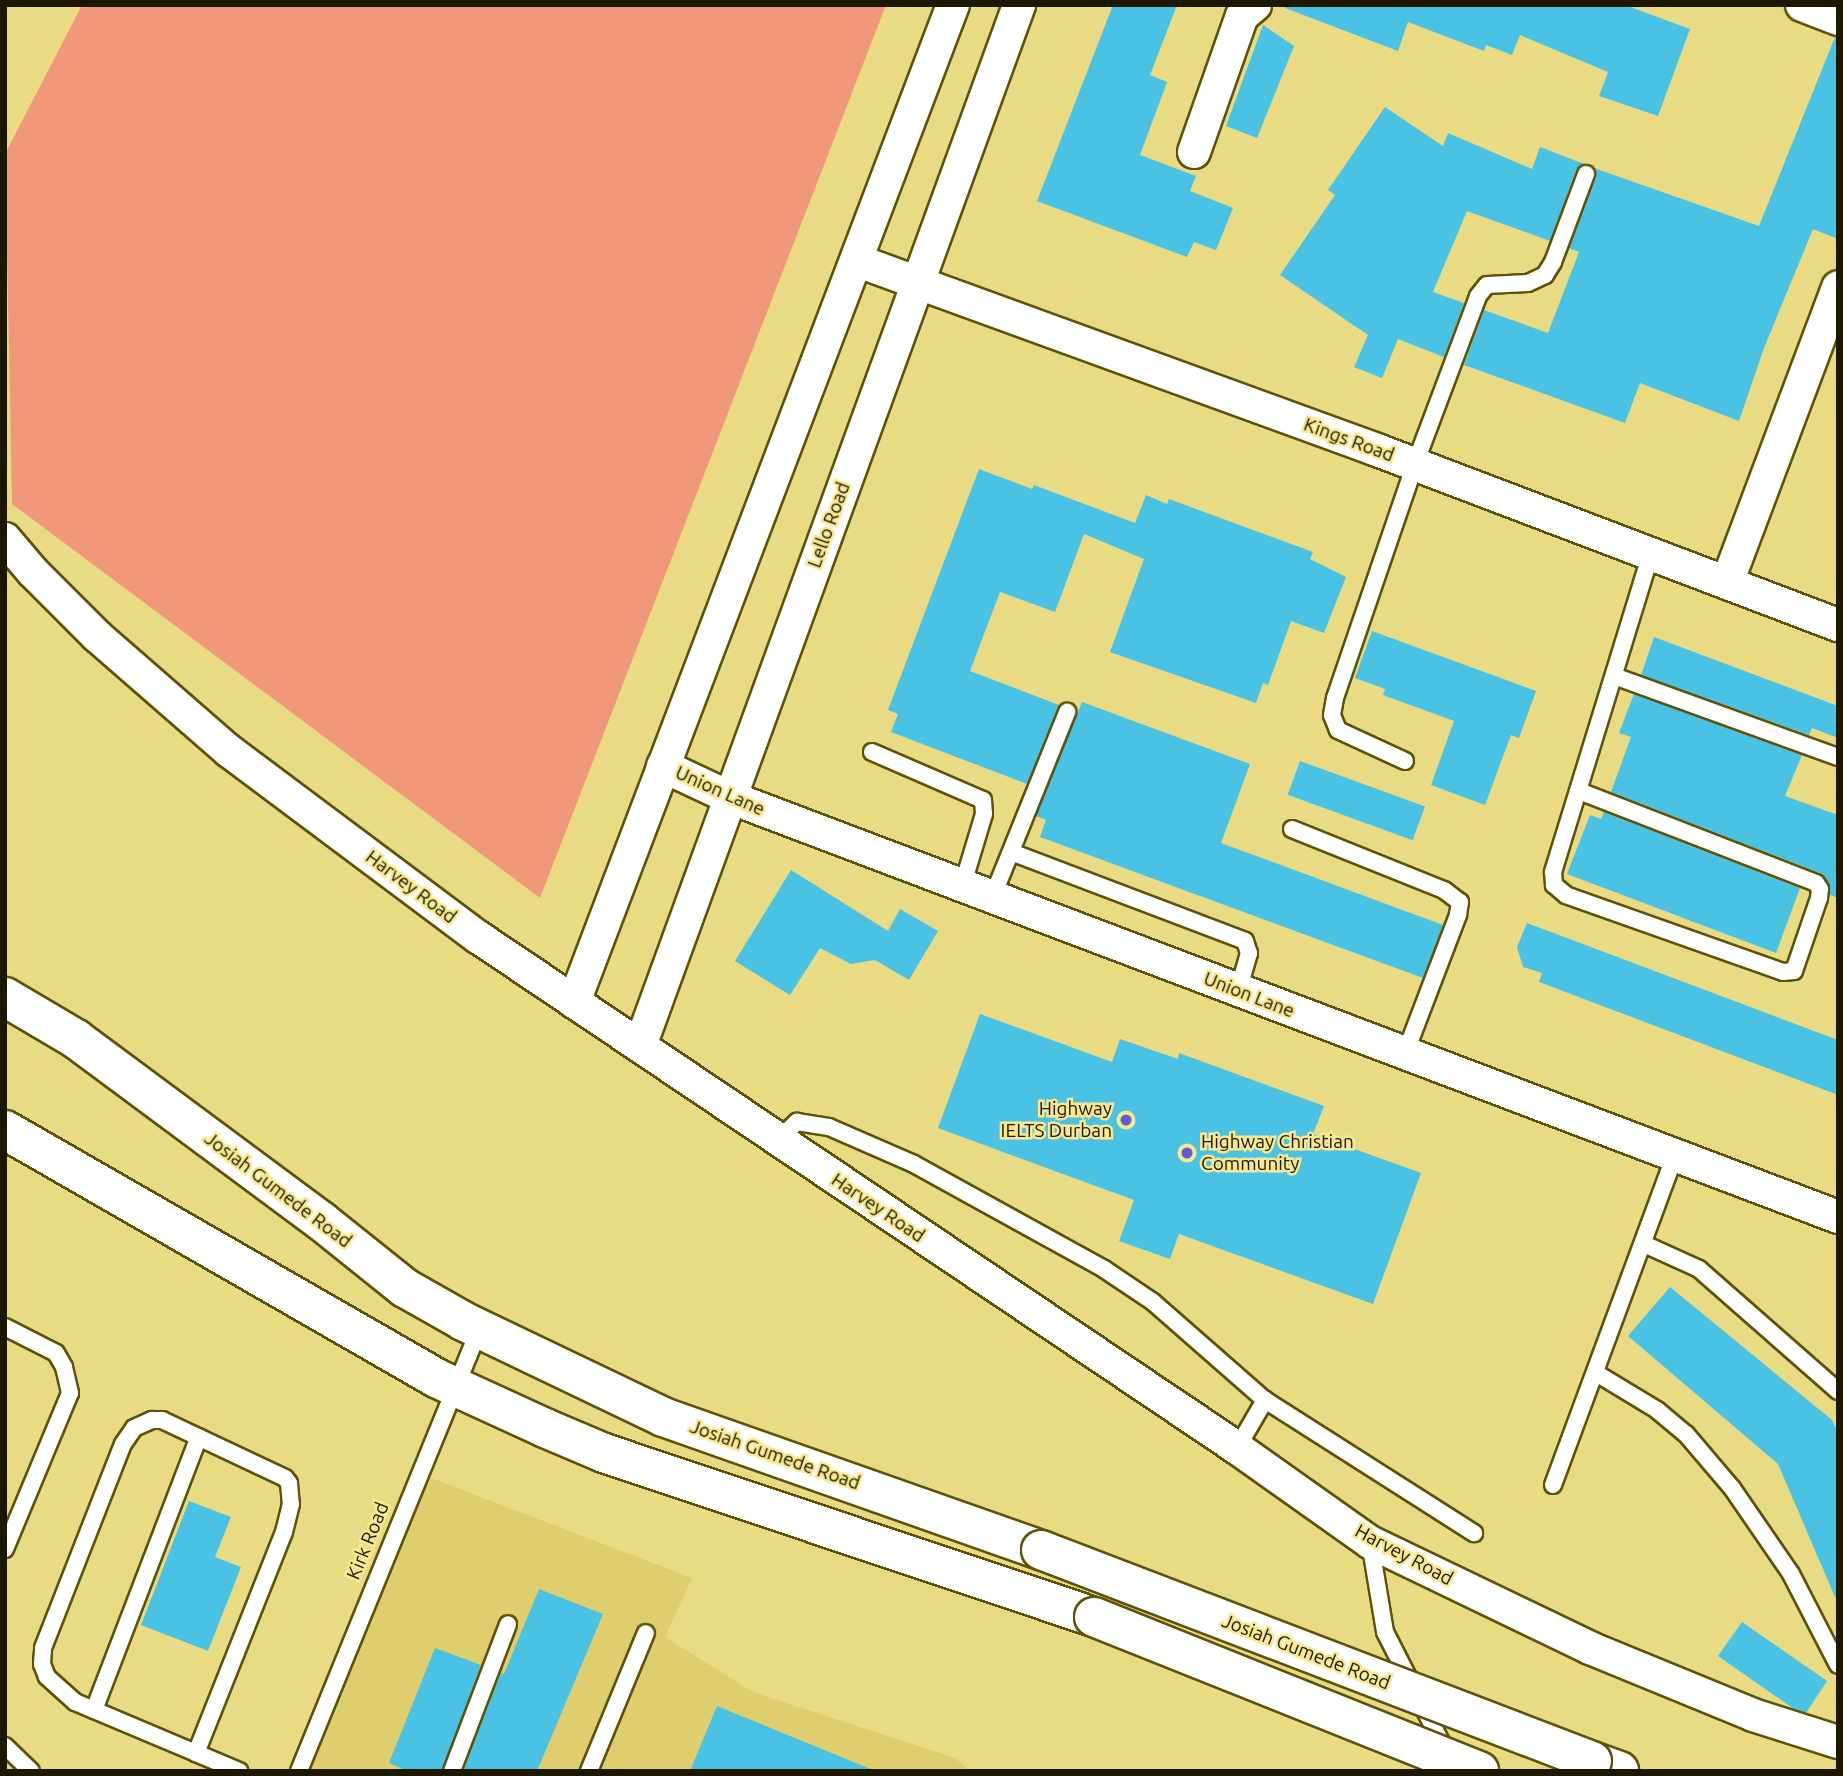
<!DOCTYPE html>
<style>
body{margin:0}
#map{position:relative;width:1843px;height:1776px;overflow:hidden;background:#e9db84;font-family:Ubuntu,sans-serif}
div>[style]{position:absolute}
.built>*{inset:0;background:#dfce6e}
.green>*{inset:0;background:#f1987a}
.building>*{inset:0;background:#49c2e3;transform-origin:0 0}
.roads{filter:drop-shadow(2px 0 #5d5208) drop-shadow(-2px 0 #5d5208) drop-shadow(0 2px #5d5208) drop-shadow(0 -2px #5d5208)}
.service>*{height:16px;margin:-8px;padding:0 8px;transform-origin:8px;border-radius:8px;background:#fff}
.minor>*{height:32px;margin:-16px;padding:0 16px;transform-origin:16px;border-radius:16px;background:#fff}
.primary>*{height:38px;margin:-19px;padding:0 19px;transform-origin:19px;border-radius:19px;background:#fff}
.bridges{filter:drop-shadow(2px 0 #5d5208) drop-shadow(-2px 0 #5d5208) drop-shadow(0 2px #5d5208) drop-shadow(0 -2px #5d5208)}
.primary-bridge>*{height:38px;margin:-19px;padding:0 19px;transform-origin:19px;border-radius:19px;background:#fff}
.dots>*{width:19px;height:19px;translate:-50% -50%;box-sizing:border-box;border:4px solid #f7e891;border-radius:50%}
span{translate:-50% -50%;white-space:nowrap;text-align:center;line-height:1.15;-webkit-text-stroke:5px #f7e891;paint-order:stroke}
.street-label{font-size:19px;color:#1c1700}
.poi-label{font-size:19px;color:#1c1700}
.right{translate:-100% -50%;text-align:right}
.left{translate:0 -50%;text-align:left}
.frame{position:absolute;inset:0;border:7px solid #1c1700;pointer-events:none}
</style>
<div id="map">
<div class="built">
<div style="clip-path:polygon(426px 1476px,692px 1578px,665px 1637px,753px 1692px,955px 1758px,970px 1771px,308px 1771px)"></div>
</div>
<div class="green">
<div style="clip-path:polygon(82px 5px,886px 5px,540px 898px,12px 504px,5px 154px)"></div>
</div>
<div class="building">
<div style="clip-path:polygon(1113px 5px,1177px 5px,1150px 75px,1167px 82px,1140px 155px,1196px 176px,1190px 191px,1233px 208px,1216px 250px,1194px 242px,1187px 257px,1037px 201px)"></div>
<div style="clip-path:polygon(1286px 5px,1625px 5px,1690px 29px,1658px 116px,1599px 96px,1608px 72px,1520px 35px,1512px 55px,1486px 45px,1484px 51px,1408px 22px,1398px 51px,1285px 8px)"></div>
<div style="clip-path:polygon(1263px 25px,1294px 46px,1257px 138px,1226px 126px)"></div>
<div style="clip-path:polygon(1835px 37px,1838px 37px,1838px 239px,1813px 229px,1764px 348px,1739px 421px,1640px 383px,1625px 423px,1464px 365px,1484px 310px,1548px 333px,1579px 252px,1569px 248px,1596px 178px,1594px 168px,1759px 226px)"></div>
<div style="clip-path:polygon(1385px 107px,1443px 146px,1448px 133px,1532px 169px,1540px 147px,1584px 164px,1576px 170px,1550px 241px,1467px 211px,1433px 292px,1464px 303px,1444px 357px,1398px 339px,1382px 378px,1354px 367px,1368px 335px,1280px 275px,1335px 195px,1328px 190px)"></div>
<div style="clip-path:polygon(979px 469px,1032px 489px,1034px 485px,1135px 523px,1146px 495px,1167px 504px,1169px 499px,1313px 552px,1310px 559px,1346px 577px,1324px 633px,1291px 621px,1268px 685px,1263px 683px,1256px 703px,1110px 652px,1144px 559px,1084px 534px,1055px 612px,1000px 592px,970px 671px,1059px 705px,1027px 784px,891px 732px,898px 714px,888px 710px)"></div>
<div style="clip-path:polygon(1372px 631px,1536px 691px,1519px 738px,1511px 735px,1485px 805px,1431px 785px,1454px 721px,1383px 695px,1385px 689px,1355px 678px)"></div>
<div style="clip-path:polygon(1654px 637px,1838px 706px,1838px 738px,1812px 728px,1809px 735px,1641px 675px)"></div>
<div style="clip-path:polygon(1634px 694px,1802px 755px,1785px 796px,1838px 815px,1838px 898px,1830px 895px,1829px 883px,1820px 873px,1611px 792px,1631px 737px,1619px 733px)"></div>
<div style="clip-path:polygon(1082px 702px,1250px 764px,1221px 843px,1443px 925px,1423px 978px,1040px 837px,1046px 820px,1036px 816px)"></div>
<div style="left:1300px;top:761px;width:133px;height:36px;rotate:20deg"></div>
<div style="clip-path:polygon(1604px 812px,1800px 888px,1776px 953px,1567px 874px,1590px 815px,1601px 819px)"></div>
<div style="clip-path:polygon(791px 870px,888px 931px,900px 909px,938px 931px,909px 980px,875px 960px,851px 964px,820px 948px,790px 995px,735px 961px)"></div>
<div style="clip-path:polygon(1527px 923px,1838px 1040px,1838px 1095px,1539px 982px,1542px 973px,1523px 967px,1517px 947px)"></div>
<div style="clip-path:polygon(980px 1014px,1112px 1062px,1120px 1039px,1178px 1059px,1179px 1053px,1324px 1106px,1313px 1134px,1421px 1173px,1373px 1304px,1179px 1234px,1170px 1259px,1119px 1241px,1134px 1200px,938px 1128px)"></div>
<div style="clip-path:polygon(1670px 1287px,1832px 1420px,1838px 1433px,1838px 1604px,1778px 1464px,1628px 1336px)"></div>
<div style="clip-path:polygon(189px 1501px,231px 1517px,215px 1557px,241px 1567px,208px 1651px,141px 1625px)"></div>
<div style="clip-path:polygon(539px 1589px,603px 1614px,585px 1657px,537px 1771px,463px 1771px,501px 1673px,504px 1674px)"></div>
<div style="clip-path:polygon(1742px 1622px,1827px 1681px,1806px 1713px,1794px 1709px,1718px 1656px)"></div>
<div style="clip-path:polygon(435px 1648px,481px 1665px,442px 1771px,408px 1771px,389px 1763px)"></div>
<div style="clip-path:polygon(717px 1706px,873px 1770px,873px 1771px,690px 1771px)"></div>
</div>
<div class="roads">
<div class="service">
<div style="left:1614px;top:676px;width:238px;rotate:19.9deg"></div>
<div style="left:872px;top:752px;width:121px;rotate:23.4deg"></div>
<div style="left:983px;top:800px;width:14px;rotate:86deg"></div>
<div style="left:984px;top:814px;width:76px;rotate:106.8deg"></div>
<div style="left:1405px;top:761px;width:74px;rotate:-155.2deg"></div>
<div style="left:1338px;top:730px;width:16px;rotate:-112deg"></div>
<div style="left:1332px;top:715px;width:17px;rotate:-80deg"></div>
<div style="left:1335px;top:698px;width:247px;rotate:-71.1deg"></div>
<div style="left:1415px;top:464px;width:179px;rotate:-69.4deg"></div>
<div style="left:1478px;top:296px;width:14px;rotate:-51deg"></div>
<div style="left:1487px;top:285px;width:41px;rotate:-2.8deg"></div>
<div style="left:1528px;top:283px;width:19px;rotate:-25deg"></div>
<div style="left:1545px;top:275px;width:15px;rotate:-58deg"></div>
<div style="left:1553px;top:262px;width:94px;rotate:-69.4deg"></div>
<div style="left:1579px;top:791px;width:254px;rotate:21.2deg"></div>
<div style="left:1816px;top:883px;width:7px;rotate:56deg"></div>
<div style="left:1820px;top:889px;width:9px;rotate:96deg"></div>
<div style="left:1819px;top:898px;width:77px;rotate:108.9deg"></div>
<div style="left:1794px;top:971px;width:11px;rotate:175deg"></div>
<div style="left:1783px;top:972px;width:230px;rotate:-160.5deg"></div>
<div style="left:1566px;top:895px;width:16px;rotate:-140deg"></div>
<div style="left:1554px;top:885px;width:13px;rotate:-94deg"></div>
<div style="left:1553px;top:872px;width:333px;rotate:-72.9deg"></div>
<div style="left:1292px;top:829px;width:164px;rotate:21.9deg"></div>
<div style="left:1444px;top:890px;width:20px;rotate:37deg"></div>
<div style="left:1460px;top:902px;width:13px;rotate:99deg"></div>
<div style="left:1458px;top:915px;width:149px;rotate:110.9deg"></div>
<div style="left:1011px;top:852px;width:250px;rotate:20.8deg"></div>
<div style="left:1245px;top:941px;width:13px;rotate:72deg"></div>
<div style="left:1249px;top:953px;width:40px;rotate:106deg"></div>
<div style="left:992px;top:898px;width:201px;rotate:-68deg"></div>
<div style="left:777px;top:1141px;width:28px;rotate:-44deg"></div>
<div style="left:797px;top:1122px;width:32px;rotate:9deg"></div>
<div style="left:829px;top:1127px;width:93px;rotate:23.5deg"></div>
<div style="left:914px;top:1164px;width:217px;rotate:28.9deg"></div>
<div style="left:1104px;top:1269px;width:59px;rotate:34deg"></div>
<div style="left:1153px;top:1302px;width:149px;rotate:41.2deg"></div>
<div style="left:1265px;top:1400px;width:248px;rotate:32.5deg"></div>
<div style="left:1644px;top:1244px;width:60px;rotate:24.4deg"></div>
<div style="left:1699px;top:1269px;width:185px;rotate:41.3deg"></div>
<div style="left:5px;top:1327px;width:57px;rotate:27deg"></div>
<div style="left:56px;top:1353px;width:16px;rotate:60deg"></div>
<div style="left:64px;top:1367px;width:27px;rotate:77deg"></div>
<div style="left:70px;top:1393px;width:169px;rotate:112.6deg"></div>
<div style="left:1596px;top:1373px;width:71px;rotate:31.2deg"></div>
<div style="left:1657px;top:1410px;width:38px;rotate:40deg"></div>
<div style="left:1686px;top:1434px;width:71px;rotate:49.6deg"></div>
<div style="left:1732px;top:1488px;width:104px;rotate:55.5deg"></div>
<div style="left:1791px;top:1574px;width:102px;rotate:62.7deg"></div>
<div style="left:1237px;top:1448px;width:56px;rotate:-59.7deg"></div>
<div style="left:1553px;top:1485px;width:352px;rotate:-69.7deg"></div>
<div style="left:1370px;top:1542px;width:91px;rotate:80.5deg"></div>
<div style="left:1385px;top:1632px;width:132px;rotate:63deg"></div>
<div style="left:94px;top:1710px;width:292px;rotate:-69deg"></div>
<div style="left:5px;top:1746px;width:36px;rotate:44deg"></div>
<div style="left:196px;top:1753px;width:131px;rotate:-157.1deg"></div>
<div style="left:75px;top:1702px;width:38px;rotate:-138deg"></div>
<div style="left:47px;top:1677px;width:14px;rotate:-111deg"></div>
<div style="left:42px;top:1664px;width:16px;rotate:-86deg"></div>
<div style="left:43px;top:1648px;width:219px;rotate:-68.6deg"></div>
<div style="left:123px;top:1444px;width:19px;rotate:-55deg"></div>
<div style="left:134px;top:1428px;width:20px;rotate:-24deg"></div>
<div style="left:152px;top:1420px;width:10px"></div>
<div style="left:162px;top:1420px;width:136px;rotate:25.2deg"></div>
<div style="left:285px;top:1478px;width:6px;rotate:51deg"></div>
<div style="left:289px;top:1483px;width:21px;rotate:85deg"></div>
<div style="left:291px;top:1504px;width:29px;rotate:104deg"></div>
<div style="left:284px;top:1532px;width:238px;rotate:111.7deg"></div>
<div style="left:196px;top:1753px;width:47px;rotate:22.7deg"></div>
<div style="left:299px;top:1771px;width:477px;rotate:-67.8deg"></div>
<div style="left:452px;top:1771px;width:157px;rotate:-69.1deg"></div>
<div style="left:589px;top:1771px;width:149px;rotate:-67.6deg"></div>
</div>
<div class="minor">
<div style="left:1802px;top:5px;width:39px;rotate:21deg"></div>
<div style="left:1194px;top:152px;width:144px;rotate:-70.6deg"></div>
<div style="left:1242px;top:16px;width:17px;rotate:-40deg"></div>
<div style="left:858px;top:261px;width:552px;rotate:20.01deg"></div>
<div style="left:1377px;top:450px;width:493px;rotate:20.8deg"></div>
<div style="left:5px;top:539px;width:43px;rotate:49.7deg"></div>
<div style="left:33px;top:572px;width:91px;rotate:45deg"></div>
<div style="left:97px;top:636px;width:175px;rotate:41.1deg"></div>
<div style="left:229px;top:751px;width:311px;rotate:36.8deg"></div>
<div style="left:478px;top:937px;width:915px;rotate:33.95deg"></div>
<div style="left:1237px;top:1448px;width:163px;rotate:35.3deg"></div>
<div style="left:1370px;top:1542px;width:244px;rotate:25.7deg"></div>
<div style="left:1590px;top:1648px;width:176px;rotate:22.3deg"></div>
<div style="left:1753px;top:1715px;width:89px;rotate:17.6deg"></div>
<div style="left:1727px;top:583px;width:316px;rotate:-69.4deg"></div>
<div style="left:663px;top:766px;width:73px;rotate:25.2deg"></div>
<div style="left:729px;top:797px;width:1186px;rotate:20.74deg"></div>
<div style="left:574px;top:1002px;width:1067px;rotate:-69.19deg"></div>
<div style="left:640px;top:1046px;width:1108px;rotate:-69.99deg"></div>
</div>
<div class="primary">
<div style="left:5px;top:997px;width:82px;rotate:30.6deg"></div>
<div style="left:76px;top:1039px;width:304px;rotate:36.6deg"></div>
<div style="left:320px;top:1220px;width:109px;rotate:38.7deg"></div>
<div style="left:405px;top:1288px;width:67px;rotate:29.6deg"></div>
<div style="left:463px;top:1321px;width:222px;rotate:25.6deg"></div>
<div style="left:663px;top:1417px;width:401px;rotate:19.4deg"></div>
<div style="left:5px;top:1130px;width:497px;rotate:29.9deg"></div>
<div style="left:436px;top:1378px;width:120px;rotate:24.6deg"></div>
<div style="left:545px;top:1428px;width:64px;rotate:23deg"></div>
<div style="left:604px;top:1453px;width:517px;rotate:18.51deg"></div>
<div style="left:1592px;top:1761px;width:29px;rotate:20deg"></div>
</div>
</div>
<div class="bridges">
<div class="primary-bridge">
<div style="left:1041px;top:1550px;width:590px;rotate:20.95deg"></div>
<div style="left:1094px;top:1617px;width:415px;rotate:21.8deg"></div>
</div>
</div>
<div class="dots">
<div style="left:1126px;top:1120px;background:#5f5cd4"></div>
<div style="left:1187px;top:1153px;background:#5f5cd4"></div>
</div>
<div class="street-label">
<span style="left:1349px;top:440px;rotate:20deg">Kings Road</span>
<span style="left:829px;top:525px;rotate:-70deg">Lello Road</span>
<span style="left:720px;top:791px;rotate:24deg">Union Lane</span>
<span style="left:411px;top:887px;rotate:37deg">Harvey Road</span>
<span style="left:1249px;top:995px;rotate:21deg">Union Lane</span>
<span style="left:278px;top:1190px;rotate:37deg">Josiah Gumede Road</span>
<span style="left:878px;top:1208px;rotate:34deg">Harvey Road</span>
<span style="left:775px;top:1455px;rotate:19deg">Josiah Gumede Road</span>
<span style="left:368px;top:1541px;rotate:-68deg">Kirk Road</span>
<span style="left:1404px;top:1555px;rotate:28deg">Harvey Road</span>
<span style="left:1306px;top:1652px;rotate:21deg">Josiah Gumede Road</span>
</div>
<div class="poi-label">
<span class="right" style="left:1112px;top:1120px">Highway<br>IELTS Durban</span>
<span class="left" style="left:1201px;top:1153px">Highway Christian<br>Community</span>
</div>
<div class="frame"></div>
</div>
